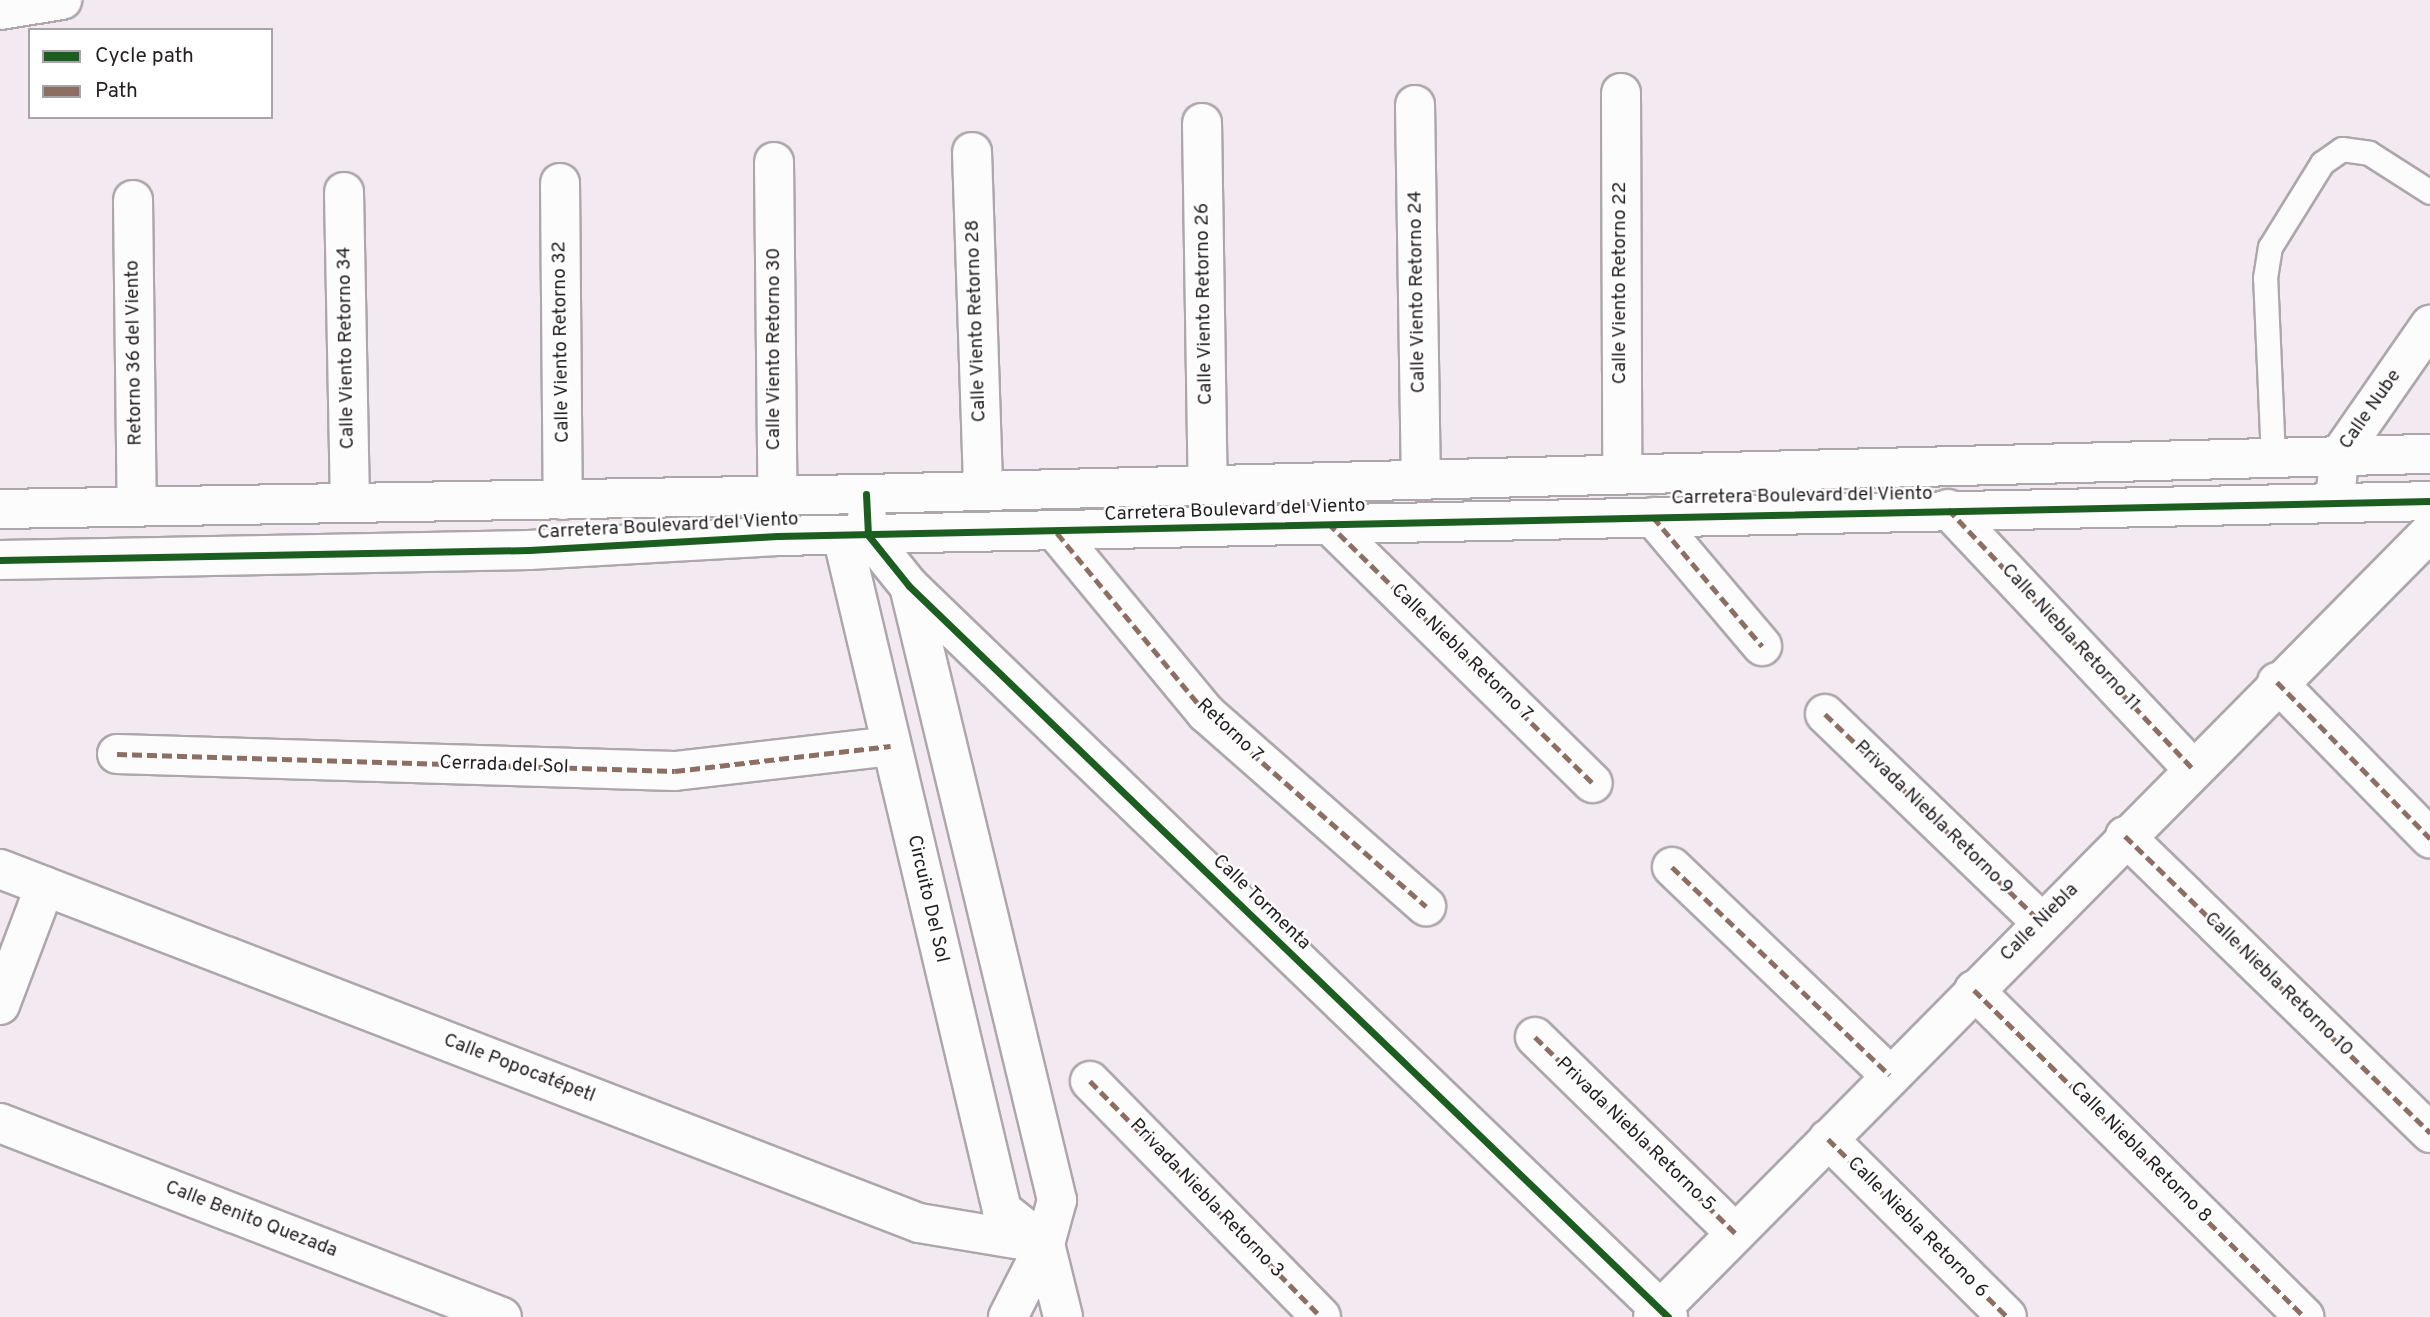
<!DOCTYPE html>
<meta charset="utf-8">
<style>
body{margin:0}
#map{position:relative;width:2430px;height:1317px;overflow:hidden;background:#f2eaf0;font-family:Overpass,sans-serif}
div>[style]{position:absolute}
.roads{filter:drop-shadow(2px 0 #ada7ab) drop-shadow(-2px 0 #ada7ab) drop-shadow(0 2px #ada7ab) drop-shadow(0 -2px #ada7ab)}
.service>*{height:23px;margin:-11.5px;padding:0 11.5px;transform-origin:11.5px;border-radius:11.5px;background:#fdfcfd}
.minor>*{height:38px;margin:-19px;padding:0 19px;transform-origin:19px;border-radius:19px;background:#fdfcfd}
.tertiary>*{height:38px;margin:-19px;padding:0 19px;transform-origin:19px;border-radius:19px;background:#fdfcfd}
.quiet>*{height:5px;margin-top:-2.5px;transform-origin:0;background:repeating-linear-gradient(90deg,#8d6e63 0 10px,transparent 0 15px)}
.cycleway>*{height:7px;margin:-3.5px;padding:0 3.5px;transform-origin:3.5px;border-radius:3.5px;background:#1b5e20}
span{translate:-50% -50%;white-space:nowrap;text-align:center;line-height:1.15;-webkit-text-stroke:5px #fff;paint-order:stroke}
.street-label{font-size:19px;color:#231e22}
.legend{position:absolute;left:28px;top:28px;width:245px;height:91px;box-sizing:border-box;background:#fff;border:2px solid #a7a5a7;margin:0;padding:9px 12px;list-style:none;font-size:21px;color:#231e22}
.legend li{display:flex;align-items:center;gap:14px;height:35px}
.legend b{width:35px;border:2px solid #a7a5a7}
</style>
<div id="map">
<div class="roads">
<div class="service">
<div style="left:2273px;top:458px;width:180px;rotate:-92.5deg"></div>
<div style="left:2265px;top:278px;width:31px;rotate:-81deg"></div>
<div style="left:2270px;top:247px;width:99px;rotate:-58.2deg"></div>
<div style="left:2322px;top:163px;width:24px;rotate:-35deg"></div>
<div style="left:2342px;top:149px;width:27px;rotate:8deg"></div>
<div style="left:2369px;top:153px;width:72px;rotate:32.6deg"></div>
</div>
<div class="minor">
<div style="left:0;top:10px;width:63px;rotate:-9.2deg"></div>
<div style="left:1621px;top:93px;width:381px;rotate:89.8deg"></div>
<div style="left:1415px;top:105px;width:374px;rotate:89.1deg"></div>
<div style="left:1202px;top:123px;width:362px;rotate:89.1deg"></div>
<div style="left:972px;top:152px;width:338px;rotate:88.1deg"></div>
<div style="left:774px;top:162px;width:374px;rotate:89.4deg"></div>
<div style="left:560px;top:183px;width:317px;rotate:89.5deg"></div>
<div style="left:344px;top:192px;width:311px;rotate:88.9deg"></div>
<div style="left:133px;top:200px;width:307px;rotate:89.3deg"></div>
<div style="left:2335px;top:503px;width:47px;rotate:-85.1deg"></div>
<div style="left:2339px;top:456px;width:160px;rotate:-55.2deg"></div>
<div style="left:1948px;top:509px;width:356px;rotate:46.7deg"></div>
<div style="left:1653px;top:517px;width:169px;rotate:49.8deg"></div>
<div style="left:1328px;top:523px;width:371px;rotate:44.5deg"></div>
<div style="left:1057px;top:533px;width:234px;rotate:50.4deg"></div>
<div style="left:1206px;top:713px;width:293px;rotate:41.3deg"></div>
<div style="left:2277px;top:682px;width:219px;rotate:45.6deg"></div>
<div style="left:1825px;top:714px;width:300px;rotate:43.9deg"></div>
<div style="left:117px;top:754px;width:558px;rotate:1.75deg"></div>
<div style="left:675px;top:771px;width:217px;rotate:-6.6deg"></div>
<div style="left:2125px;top:836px;width:426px;rotate:44.2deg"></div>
<div style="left:1672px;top:867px;width:301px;rotate:43.7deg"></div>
<div style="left:0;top:869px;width:985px;rotate:21.07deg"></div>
<div style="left:919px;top:1223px;width:128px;rotate:9.5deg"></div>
<div style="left:1045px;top:1244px;width:82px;rotate:116.9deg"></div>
<div style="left:1974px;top:990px;width:465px;rotate:44.7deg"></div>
<div style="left:0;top:1005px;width:127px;rotate:-69.3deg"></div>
<div style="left:1535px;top:1037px;width:280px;rotate:44.4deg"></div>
<div style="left:1090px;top:1081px;width:330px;rotate:45.6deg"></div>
<div style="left:0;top:1123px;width:538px;rotate:21.13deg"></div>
<div style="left:1828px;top:1139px;width:252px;rotate:44.8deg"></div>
<div style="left:1653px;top:1317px;width:1105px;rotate:-45.29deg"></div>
</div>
<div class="tertiary">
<div style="left:0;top:509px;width:866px;rotate:-0.99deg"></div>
<div style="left:866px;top:494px;width:1565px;rotate:-1.47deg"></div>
<div style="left:867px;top:517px;width:18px;rotate:87deg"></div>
<div style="left:868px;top:535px;width:65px;rotate:51.2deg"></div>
<div style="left:909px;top:586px;width:1054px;rotate:43.92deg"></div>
<div style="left:842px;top:535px;width:694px;rotate:76.66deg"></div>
<div style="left:1002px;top:1210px;width:55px;rotate:38.3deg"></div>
<div style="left:0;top:560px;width:529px;rotate:-1.08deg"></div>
<div style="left:529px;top:550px;width:249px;rotate:-3.2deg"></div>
<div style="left:778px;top:536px;width:1652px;rotate:-1.21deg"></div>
<div style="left:909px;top:586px;width:632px;rotate:76.45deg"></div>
<div style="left:1057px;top:1200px;width:46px;rotate:105.3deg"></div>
<div style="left:1045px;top:1244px;width:75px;rotate:76.1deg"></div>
</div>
</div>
<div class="quiet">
<div style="left:1948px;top:509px;width:356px;rotate:46.7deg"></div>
<div style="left:1653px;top:517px;width:169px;rotate:49.8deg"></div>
<div style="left:1328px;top:523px;width:371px;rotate:44.5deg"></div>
<div style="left:1057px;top:533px;width:234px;rotate:50.4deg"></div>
<div style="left:1206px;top:713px;width:293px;rotate:41.3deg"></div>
<div style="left:2277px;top:682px;width:219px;rotate:45.6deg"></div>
<div style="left:1825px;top:714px;width:300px;rotate:43.9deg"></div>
<div style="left:117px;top:754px;width:558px;rotate:1.75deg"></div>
<div style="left:675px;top:771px;width:217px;rotate:-6.6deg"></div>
<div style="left:2125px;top:836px;width:426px;rotate:44.2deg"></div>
<div style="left:1672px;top:867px;width:301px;rotate:43.7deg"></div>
<div style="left:1974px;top:990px;width:465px;rotate:44.7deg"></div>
<div style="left:1535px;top:1037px;width:280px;rotate:44.4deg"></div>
<div style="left:1090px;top:1081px;width:330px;rotate:45.6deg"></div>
<div style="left:1828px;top:1139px;width:252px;rotate:44.8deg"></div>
</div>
<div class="cycleway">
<div style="left:866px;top:494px;width:41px;rotate:87.2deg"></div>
<div style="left:868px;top:535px;width:65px;rotate:51.2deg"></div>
<div style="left:909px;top:586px;width:1054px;rotate:43.92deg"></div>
<div style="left:0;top:560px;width:529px;rotate:-1.08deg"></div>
<div style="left:529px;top:550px;width:249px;rotate:-3.2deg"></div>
<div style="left:778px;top:536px;width:1652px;rotate:-1.21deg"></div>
</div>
<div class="street-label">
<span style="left:1621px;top:283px;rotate:-90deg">Calle Viento Retorno 22</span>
<span style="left:1418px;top:292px;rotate:-91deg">Calle Viento Retorno 24</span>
<span style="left:1205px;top:304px;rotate:-91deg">Calle Viento Retorno 26</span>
<span style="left:977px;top:321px;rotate:-92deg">Calle Viento Retorno 28</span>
<span style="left:562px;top:342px;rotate:-91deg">Calle Viento Retorno 32</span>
<span style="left:347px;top:348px;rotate:-91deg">Calle Viento Retorno 34</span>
<span style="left:775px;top:349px;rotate:-90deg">Calle Viento Retorno 30</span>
<span style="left:135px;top:353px;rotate:-91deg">Retorno 36 del Viento</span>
<span style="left:2371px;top:410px;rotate:-55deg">Calle Nube</span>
<span style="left:1802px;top:497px;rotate:-1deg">Carretera Boulevard del Viento</span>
<span style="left:1235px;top:511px;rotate:-2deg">Carretera Boulevard del Viento</span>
<span style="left:668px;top:527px;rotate:-3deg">Carretera Boulevard del Viento</span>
<span style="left:2070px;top:638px;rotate:47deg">Calle Niebla Retorno 11</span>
<span style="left:1461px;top:653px;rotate:44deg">Calle Niebla Retorno 7</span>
<span style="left:1229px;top:731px;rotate:43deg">Retorno 7</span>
<span style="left:504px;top:766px;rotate:2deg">Cerrada del Sol</span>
<span style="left:1933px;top:818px;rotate:44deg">Privada Niebla Retorno 9</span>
<span style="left:927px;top:899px;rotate:77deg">Circuito Del Sol</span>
<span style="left:1261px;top:903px;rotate:44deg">Calle Tormenta</span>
<span style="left:2040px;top:923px;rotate:-45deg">Calle Niebla</span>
<span style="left:2278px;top:985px;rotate:44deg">Calle Niebla Retorno 10</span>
<span style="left:519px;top:1069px;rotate:21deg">Calle Popocatépetl</span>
<span style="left:1635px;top:1135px;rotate:44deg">Privada Niebla Retorno 5</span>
<span style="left:2140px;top:1153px;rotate:45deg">Calle Niebla Retorno 8</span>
<span style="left:1206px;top:1199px;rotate:46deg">Privada Niebla Retorno 3</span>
<span style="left:251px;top:1220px;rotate:21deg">Calle Benito Quezada</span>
<span style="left:1917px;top:1228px;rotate:45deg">Calle Niebla Retorno 6</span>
</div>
<ul class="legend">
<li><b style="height:9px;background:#1b5e20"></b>Cycle path</li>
<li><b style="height:9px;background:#8d6e63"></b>Path</li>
</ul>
</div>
